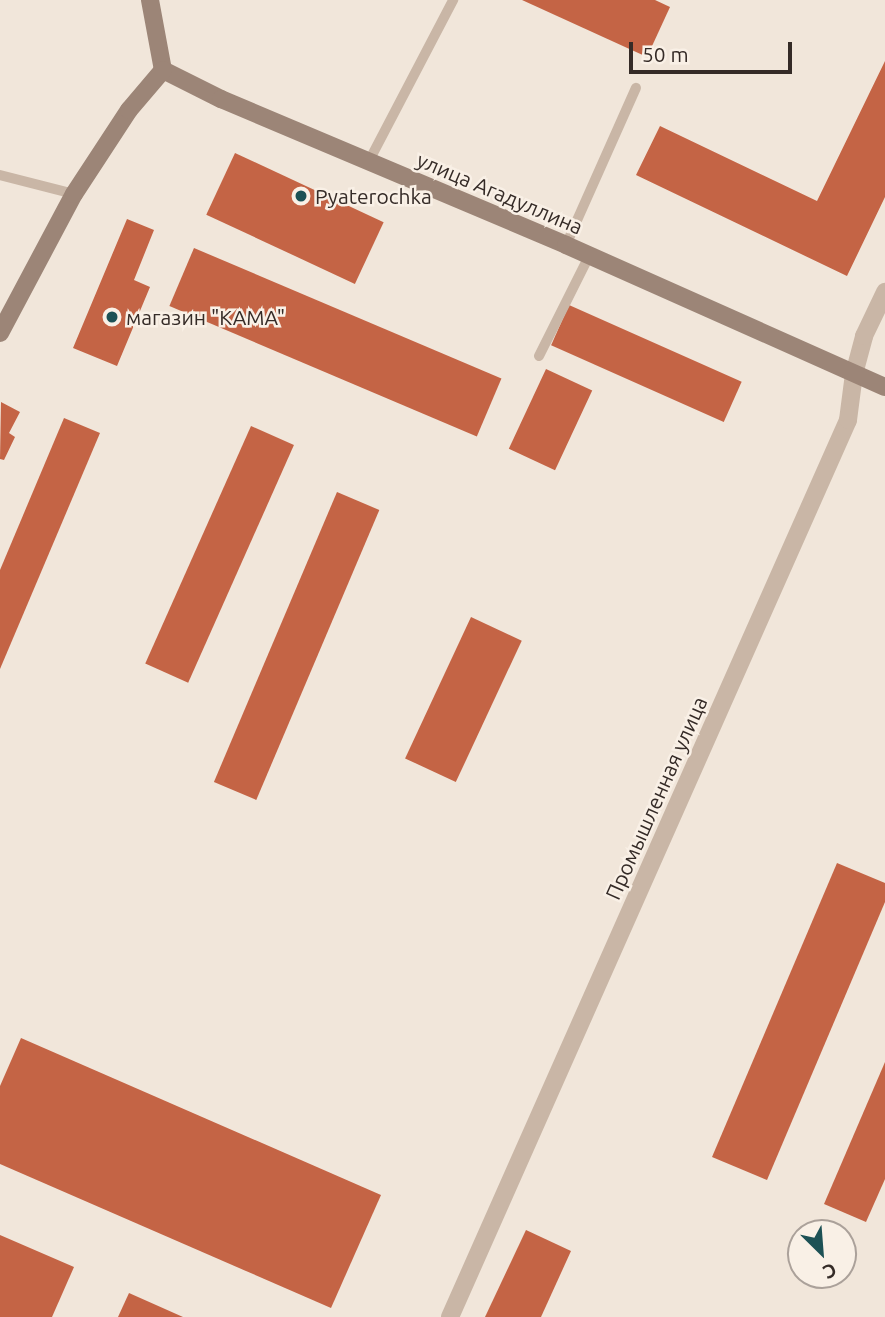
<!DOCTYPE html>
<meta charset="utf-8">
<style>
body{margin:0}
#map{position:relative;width:885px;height:1317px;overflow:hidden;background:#f1e6da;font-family:Ubuntu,sans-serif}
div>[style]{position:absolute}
.building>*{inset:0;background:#c46445;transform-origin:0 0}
.service>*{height:10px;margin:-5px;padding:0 5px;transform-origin:5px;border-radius:5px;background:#c9b6a6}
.minor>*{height:18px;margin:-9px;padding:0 9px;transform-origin:9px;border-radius:9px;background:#c9b6a6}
.secondary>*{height:18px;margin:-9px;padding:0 9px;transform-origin:9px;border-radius:9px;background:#9c8577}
.dots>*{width:19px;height:19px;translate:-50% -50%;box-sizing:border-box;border:4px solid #f9f0e6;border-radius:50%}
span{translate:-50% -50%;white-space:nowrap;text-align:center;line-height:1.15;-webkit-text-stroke:5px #f9f0e6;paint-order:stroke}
.street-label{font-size:21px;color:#352b27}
.poi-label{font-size:21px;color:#352b27}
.left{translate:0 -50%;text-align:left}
.north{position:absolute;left:787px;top:1219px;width:70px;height:70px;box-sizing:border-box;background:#f9f0e6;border:2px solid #aba19a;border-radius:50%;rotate:155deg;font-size:19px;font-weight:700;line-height:28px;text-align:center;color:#352b27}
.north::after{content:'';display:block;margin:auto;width:24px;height:32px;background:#1d5155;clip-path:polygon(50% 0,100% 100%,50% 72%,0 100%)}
.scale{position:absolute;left:629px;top:42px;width:163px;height:32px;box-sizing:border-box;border:4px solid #352b27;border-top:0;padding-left:9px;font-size:21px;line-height:24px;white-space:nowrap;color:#352b27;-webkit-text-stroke:5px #f9f0e6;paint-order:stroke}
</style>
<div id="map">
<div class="building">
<div style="clip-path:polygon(522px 0,655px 0,670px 7px,647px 57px)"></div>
<div style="clip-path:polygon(885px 61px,885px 197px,847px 276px,636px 175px,660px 126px,817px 201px)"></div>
<div style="left:235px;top:153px;width:164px;height:68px;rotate:25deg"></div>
<div style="clip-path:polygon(127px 219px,154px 230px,134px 280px,150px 287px,117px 366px,73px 348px)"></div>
<div style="left:194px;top:248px;width:334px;height:63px;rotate:23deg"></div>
<div style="left:569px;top:305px;width:189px;height:44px;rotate:24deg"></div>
<div style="left:546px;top:369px;width:51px;height:88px;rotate:25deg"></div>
<div style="clip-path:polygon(1px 402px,20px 412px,9px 433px,15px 437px,4px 460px,0 459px)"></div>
<div style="clip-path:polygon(64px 418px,100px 433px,0 669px,0 570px)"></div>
<div style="left:251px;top:426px;width:47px;height:260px;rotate:24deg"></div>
<div style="left:337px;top:492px;width:46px;height:315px;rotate:23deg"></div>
<div style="left:471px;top:617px;width:56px;height:156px;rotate:25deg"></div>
<div style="clip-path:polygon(837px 863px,885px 883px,885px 902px,767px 1180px,712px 1157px)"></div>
<div style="clip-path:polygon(21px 1038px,381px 1195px,331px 1308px,0 1164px,0 1086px)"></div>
<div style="clip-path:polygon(885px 1062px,885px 1179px,866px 1222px,824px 1204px)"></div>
<div style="clip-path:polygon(526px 1230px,571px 1251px,541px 1317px,485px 1317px)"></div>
<div style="clip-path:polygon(0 1235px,74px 1267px,52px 1317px,0 1317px)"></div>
<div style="clip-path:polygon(129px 1293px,183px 1317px,118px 1317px)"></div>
</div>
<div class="service">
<div style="left:369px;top:161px;width:182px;rotate:-62.4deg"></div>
<div style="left:0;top:175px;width:76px;rotate:14.4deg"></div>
<div style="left:566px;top:245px;width:172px;rotate:-66deg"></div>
<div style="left:539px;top:356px;width:112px;rotate:-63.4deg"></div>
</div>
<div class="minor">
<div style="left:450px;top:1317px;width:981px;rotate:-66.07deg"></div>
<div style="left:848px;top:420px;width:46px;rotate:-82.6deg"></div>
<div style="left:854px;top:374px;width:39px;rotate:-75deg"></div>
<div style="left:864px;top:336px;width:49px;rotate:-64.5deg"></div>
</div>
<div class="secondary">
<div style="left:150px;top:0;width:71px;rotate:79.5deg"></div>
<div style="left:163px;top:70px;width:65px;rotate:26.6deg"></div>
<div style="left:221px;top:99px;width:375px;rotate:22.9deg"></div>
<div style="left:566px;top:245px;width:349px;rotate:24deg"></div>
<div style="left:0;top:333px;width:157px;rotate:-62deg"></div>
<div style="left:74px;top:194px;width:100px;rotate:-56.8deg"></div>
<div style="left:129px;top:110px;width:52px;rotate:-49.6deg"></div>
</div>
<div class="dots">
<div style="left:301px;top:196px;background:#1d5155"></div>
<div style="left:112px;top:317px;background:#1d5155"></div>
</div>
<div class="street-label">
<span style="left:500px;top:193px;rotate:23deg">улица Агадуллина</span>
<span style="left:656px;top:798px;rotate:-66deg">Промышленная улица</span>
</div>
<div class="poi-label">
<span class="left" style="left:315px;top:196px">Pyaterochka</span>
<span class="left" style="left:126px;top:317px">магазин "КАМА"</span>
</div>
<div class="north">С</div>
<div class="scale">50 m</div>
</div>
